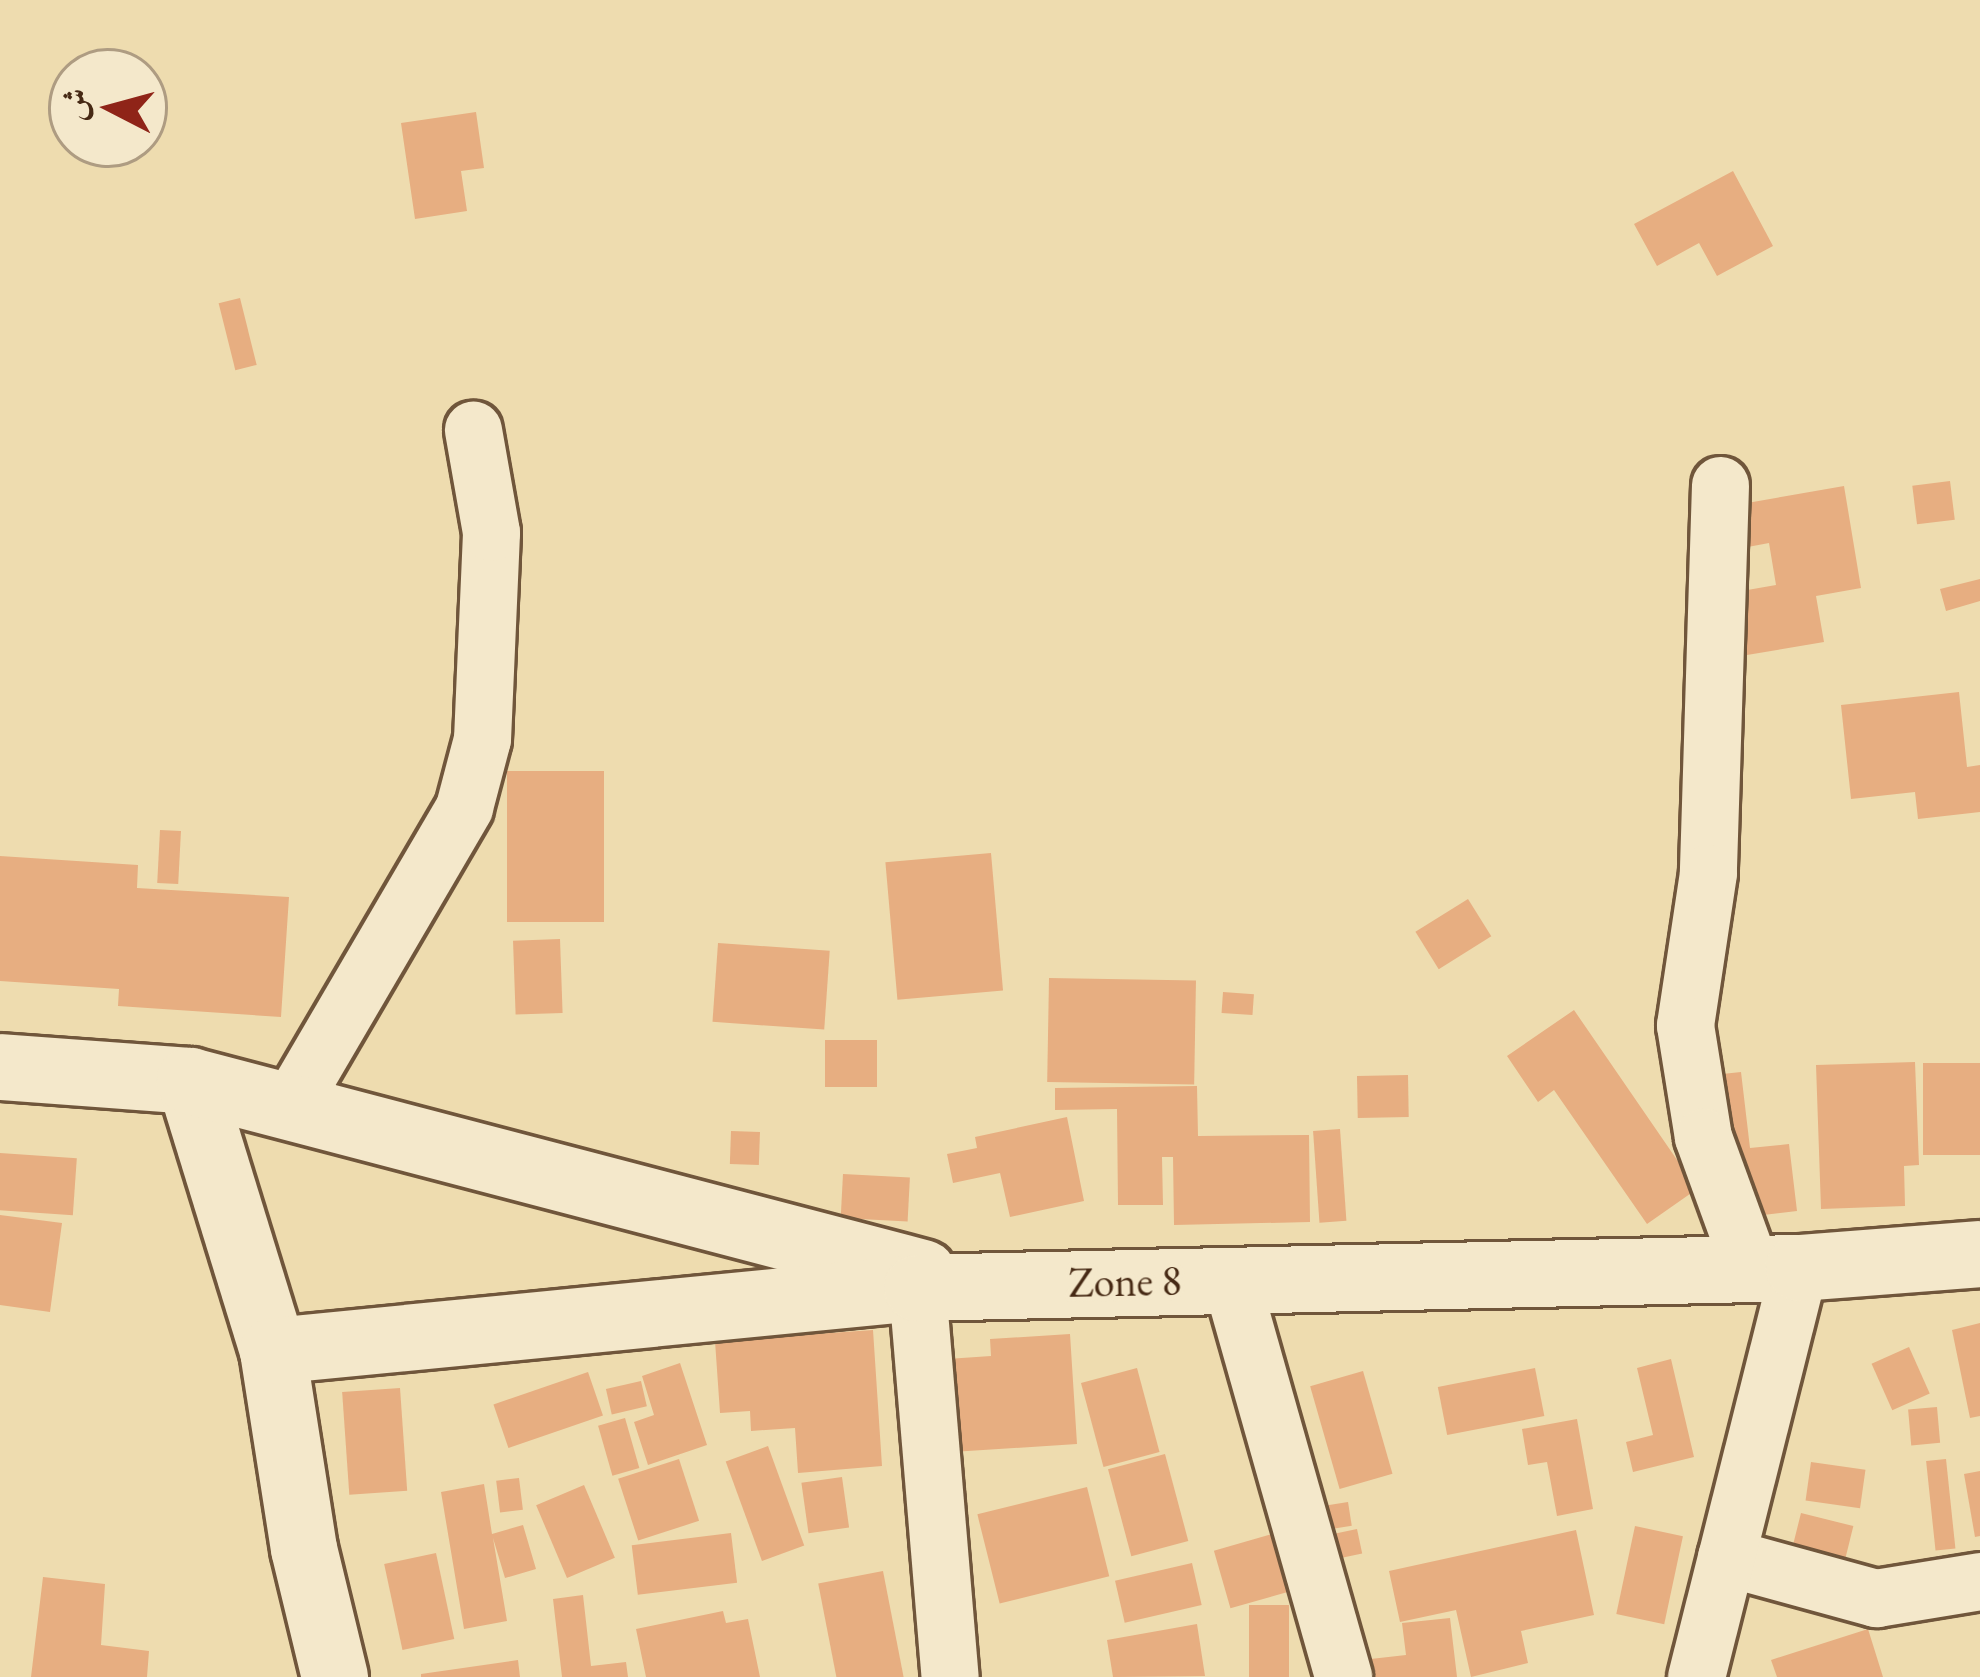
<!DOCTYPE html>
<meta charset="utf-8">
<style>
body{margin:0}
#map{position:relative;width:1980px;height:1677px;overflow:hidden;background:#eedcaf;font-family:"EB Garamond",Amiri,serif}
div>[style]{position:absolute}
.building>*{inset:0;background:#e7ae81;transform-origin:0 0}
.roads{filter:drop-shadow(3px 0 #70563b) drop-shadow(-3px 0 #70563b) drop-shadow(0 3px #70563b) drop-shadow(0 -3px #70563b)}
.street>*{height:57px;margin:-28.5px;padding:0 28.5px;transform-origin:28.5px;border-radius:28.5px;background:#f4e8cb}
.secondary>*{height:66px;margin:-33px;padding:0 33px;transform-origin:33px;border-radius:33px;background:#f4e8cb}
span{translate:-50% -50%;white-space:nowrap;text-align:center;line-height:1.15;-webkit-text-stroke:9px #f4e8cb;paint-order:stroke}
.street-label{font-size:42px;color:#462914}
.north{position:absolute;left:48px;top:48px;width:120px;height:120px;box-sizing:border-box;background:#f4e8cb;border:3px solid #ae9c82;border-radius:50%;rotate:276deg;font-size:33px;font-weight:700;line-height:48px;text-align:center;color:#462914}
.north::after{content:'';display:block;margin:auto;width:42px;height:54px;background:#8f2418;clip-path:polygon(50% 0,100% 100%,50% 72%,0 100%)}
</style>
<div id="map">
<div class="building">
<div style="clip-path:polygon(476px 112px,484px 168px,461px 171px,467px 211px,415px 219px,401px 123px)"></div>
<div style="clip-path:polygon(1733px 171px,1773px 246px,1717px 276px,1699px 243px,1657px 266px,1634px 224px)"></div>
<div style="left:240px;top:298px;width:69px;height:22px;rotate:76deg"></div>
<div style="left:1950px;top:481px;width:39px;height:38px;rotate:83deg"></div>
<div style="clip-path:polygon(1844px 486px,1861px 588px,1816px 596px,1824px 642px,1747px 655px,1736px 592px,1776px 585px,1769px 543px,1737px 549px,1730px 506px)"></div>
<div style="clip-path:polygon(1980px 579px,1980px 601px,1946px 611px,1940px 589px)"></div>
<div style="clip-path:polygon(1959px 692px,1967px 767px,1980px 765px,1980px 812px,1918px 819px,1915px 792px,1851px 799px,1841px 705px)"></div>
<div style="left:604px;top:771px;width:151px;height:97px;rotate:90deg"></div>
<div style="left:160px;top:830px;width:21px;height:53px;rotate:3deg"></div>
<div style="left:991px;top:853px;width:138px;height:106px;rotate:85deg"></div>
<div style="clip-path:polygon(0 856px,138px 865px,137px 888px,289px 897px,281px 1017px,118px 1006px,119px 989px,0 981px)"></div>
<div style="left:1468px;top:899px;width:44px;height:62px;rotate:58deg"></div>
<div style="left:560px;top:939px;width:74px;height:47px;rotate:88deg"></div>
<div style="left:718px;top:943px;width:112px;height:79px;rotate:4deg"></div>
<div style="left:1049px;top:978px;width:147px;height:104px;rotate:1deg"></div>
<div style="left:1223px;top:992px;width:31px;height:21px;rotate:4deg"></div>
<div style="clip-path:polygon(1574px 1010px,1697px 1189px,1647px 1224px,1554px 1090px,1538px 1102px,1507px 1056px)"></div>
<div style="left:825px;top:1040px;width:52px;height:47px"></div>
<div style="clip-path:polygon(1915px 1062px,1919px 1165px,1904px 1166px,1905px 1206px,1821px 1209px,1816px 1065px)"></div>
<div style="left:1980px;top:1063px;width:92px;height:57px;rotate:90deg"></div>
<div style="clip-path:polygon(1741px 1072px,1750px 1148px,1789px 1144px,1797px 1211px,1730px 1219px,1713px 1075px)"></div>
<div style="left:1408px;top:1075px;width:42px;height:51px;rotate:89deg"></div>
<div style="clip-path:polygon(1197px 1086px,1198px 1136px,1309px 1135px,1310px 1222px,1174px 1225px,1173px 1157px,1162px 1157px,1163px 1205px,1118px 1205px,1117px 1109px,1055px 1110px,1055px 1088px)"></div>
<div style="clip-path:polygon(1067px 1117px,1084px 1201px,1010px 1217px,1000px 1173px,953px 1183px,947px 1154px,977px 1148px,975px 1137px)"></div>
<div style="left:1340px;top:1129px;width:92px;height:27px;rotate:86deg"></div>
<div style="left:731px;top:1131px;width:29px;height:33px;rotate:2deg"></div>
<div style="left:0;top:1153px;width:77px;height:57px;rotate:4deg"></div>
<div style="left:843px;top:1174px;width:67px;height:44px;rotate:3deg"></div>
<div style="clip-path:polygon(0 1215px,62px 1223px,50px 1312px,0 1305px)"></div>
<div style="clip-path:polygon(1980px 1323px,1980px 1416px,1970px 1418px,1952px 1330px)"></div>
<div style="clip-path:polygon(873px 1330px,882px 1466px,798px 1473px,795px 1428px,751px 1431px,750px 1411px,720px 1413px,715px 1341px)"></div>
<div style="clip-path:polygon(1070px 1334px,1077px 1444px,952px 1452px,947px 1359px,991px 1356px,990px 1339px)"></div>
<div style="left:1909px;top:1347px;width:51px;height:41px;rotate:66deg"></div>
<div style="clip-path:polygon(1671px 1359px,1694px 1457px,1633px 1472px,1626px 1442px,1653px 1435px,1637px 1368px)"></div>
<div style="clip-path:polygon(680px 1363px,707px 1445px,648px 1465px,634px 1422px,654px 1415px,642px 1376px)"></div>
<div style="left:1137px;top:1368px;width:87px;height:58px;rotate:75deg"></div>
<div style="left:1535px;top:1368px;width:49px;height:99px;rotate:79deg"></div>
<div style="left:1363px;top:1371px;width:107px;height:55px;rotate:74deg"></div>
<div style="left:588px;top:1372px;width:46px;height:100px;rotate:71deg"></div>
<div style="left:641px;top:1381px;width:26px;height:36px;rotate:77deg"></div>
<div style="left:400px;top:1388px;width:103px;height:58px;rotate:86deg"></div>
<div style="left:1937px;top:1407px;width:36px;height:29px;rotate:85deg"></div>
<div style="left:625px;top:1418px;width:52px;height:28px;rotate:74deg"></div>
<div style="clip-path:polygon(1577px 1419px,1593px 1509px,1557px 1516px,1547px 1462px,1528px 1465px,1522px 1429px)"></div>
<div style="left:768px;top:1446px;width:106px;height:45px;rotate:70deg"></div>
<div style="left:1165px;top:1454px;width:90px;height:59px;rotate:75deg"></div>
<div style="left:679px;top:1459px;width:65px;height:64px;rotate:72deg"></div>
<div style="left:1946px;top:1459px;width:90px;height:20px;rotate:84deg"></div>
<div style="left:1811px;top:1462px;width:55px;height:39px;rotate:8deg"></div>
<div style="clip-path:polygon(1980px 1471px,1980px 1536px,1975px 1537px,1964px 1474px)"></div>
<div style="left:842px;top:1477px;width:51px;height:41px;rotate:82deg"></div>
<div style="left:519px;top:1478px;width:32px;height:23px;rotate:83deg"></div>
<div style="clip-path:polygon(484px 1484px,492px 1534px,523px 1525px,536px 1569px,505px 1578px,493px 1538px,507px 1621px,464px 1629px,441px 1492px)"></div>
<div style="left:584px;top:1485px;width:79px;height:52px;rotate:67deg"></div>
<div style="left:1087px;top:1487px;width:92px;height:113px;rotate:76deg"></div>
<div style="left:1348px;top:1502px;width:24px;height:46px;rotate:81deg"></div>
<div style="left:1801px;top:1513px;width:54px;height:36px;rotate:14deg"></div>
<div style="left:1635px;top:1526px;width:49px;height:90px;rotate:12deg"></div>
<div style="left:1357px;top:1529px;width:25px;height:39px;rotate:78deg"></div>
<div style="left:1286px;top:1530px;width:60px;height:75px;rotate:74deg"></div>
<div style="clip-path:polygon(1576px 1530px,1594px 1615px,1521px 1631px,1528px 1663px,1471px 1677px,1456px 1610px,1400px 1622px,1389px 1571px)"></div>
<div style="left:731px;top:1533px;width:50px;height:100px;rotate:83deg"></div>
<div style="left:436px;top:1553px;width:88px;height:53px;rotate:78deg"></div>
<div style="left:1192px;top:1563px;width:43px;height:79px;rotate:77deg"></div>
<div style="left:883px;top:1571px;width:108px;height:66px;rotate:79deg"></div>
<div style="clip-path:polygon(43px 1577px,105px 1584px,101px 1645px,149px 1651px,147px 1677px,31px 1677px)"></div>
<div style="clip-path:polygon(583px 1595px,591px 1666px,626px 1662px,628px 1677px,562px 1677px,553px 1599px)"></div>
<div style="left:1249px;top:1605px;width:40px;height:72px"></div>
<div style="clip-path:polygon(723px 1611px,726px 1623px,748px 1619px,760px 1677px,646px 1677px,636px 1629px)"></div>
<div style="clip-path:polygon(1450px 1618px,1457px 1677px,1345px 1677px,1344px 1662px,1406px 1655px,1402px 1623px)"></div>
<div style="clip-path:polygon(1197px 1624px,1205px 1676px,1113px 1677px,1107px 1640px)"></div>
<div style="clip-path:polygon(1868px 1629px,1883px 1677px,1777px 1677px,1771px 1660px)"></div>
<div style="clip-path:polygon(518px 1660px,520px 1677px,421px 1677px,421px 1674px)"></div>
</div>
<div class="roads">
<div class="street">
<div style="left:1720px;top:485px;width:388px;rotate:91.8deg"></div>
<div style="left:1708px;top:873px;width:154px;rotate:98.6deg"></div>
<div style="left:1685px;top:1025px;width:113px;rotate:80.9deg"></div>
<div style="left:1703px;top:1137px;width:140px;rotate:70deg"></div>
<div style="left:289px;top:1107px;width:347px;rotate:-59.7deg"></div>
<div style="left:464px;top:807px;width:70px;rotate:-75.2deg"></div>
<div style="left:482px;top:739px;width:207px;rotate:-87.5deg"></div>
<div style="left:491px;top:532px;width:104px;rotate:-100deg"></div>
<div style="left:1231px;top:1280px;width:412px;rotate:74.2deg"></div>
<div style="left:917px;top:1288px;width:390px;rotate:85.2deg"></div>
<div style="left:1726px;top:1557px;width:156px;rotate:15.3deg"></div>
<div style="left:1876px;top:1598px;width:105px;rotate:-9.3deg"></div>
<div style="left:1696px;top:1677px;width:422px;rotate:-75.9deg"></div>
</div>
<div class="secondary">
<div style="left:0;top:1067px;width:191px;rotate:4.2deg"></div>
<div style="left:190px;top:1081px;width:282px;rotate:72.9deg"></div>
<div style="left:273px;top:1351px;width:200px;rotate:81.1deg"></div>
<div style="left:304px;top:1549px;width:132px;rotate:76.4deg"></div>
<div style="left:190px;top:1081px;width:758px;rotate:14.68deg"></div>
<div style="left:273px;top:1351px;width:647px;rotate:-5.59deg"></div>
<div style="left:917px;top:1288px;width:882px;rotate:-1.3deg"></div>
<div style="left:1799px;top:1268px;width:182px;rotate:-4.4deg"></div>
</div>
</div>
<div class="street-label">
<span style="left:1125px;top:1282px;rotate:-1deg">Zone 8</span>
</div>
<div class="north">ش</div>
</div>
